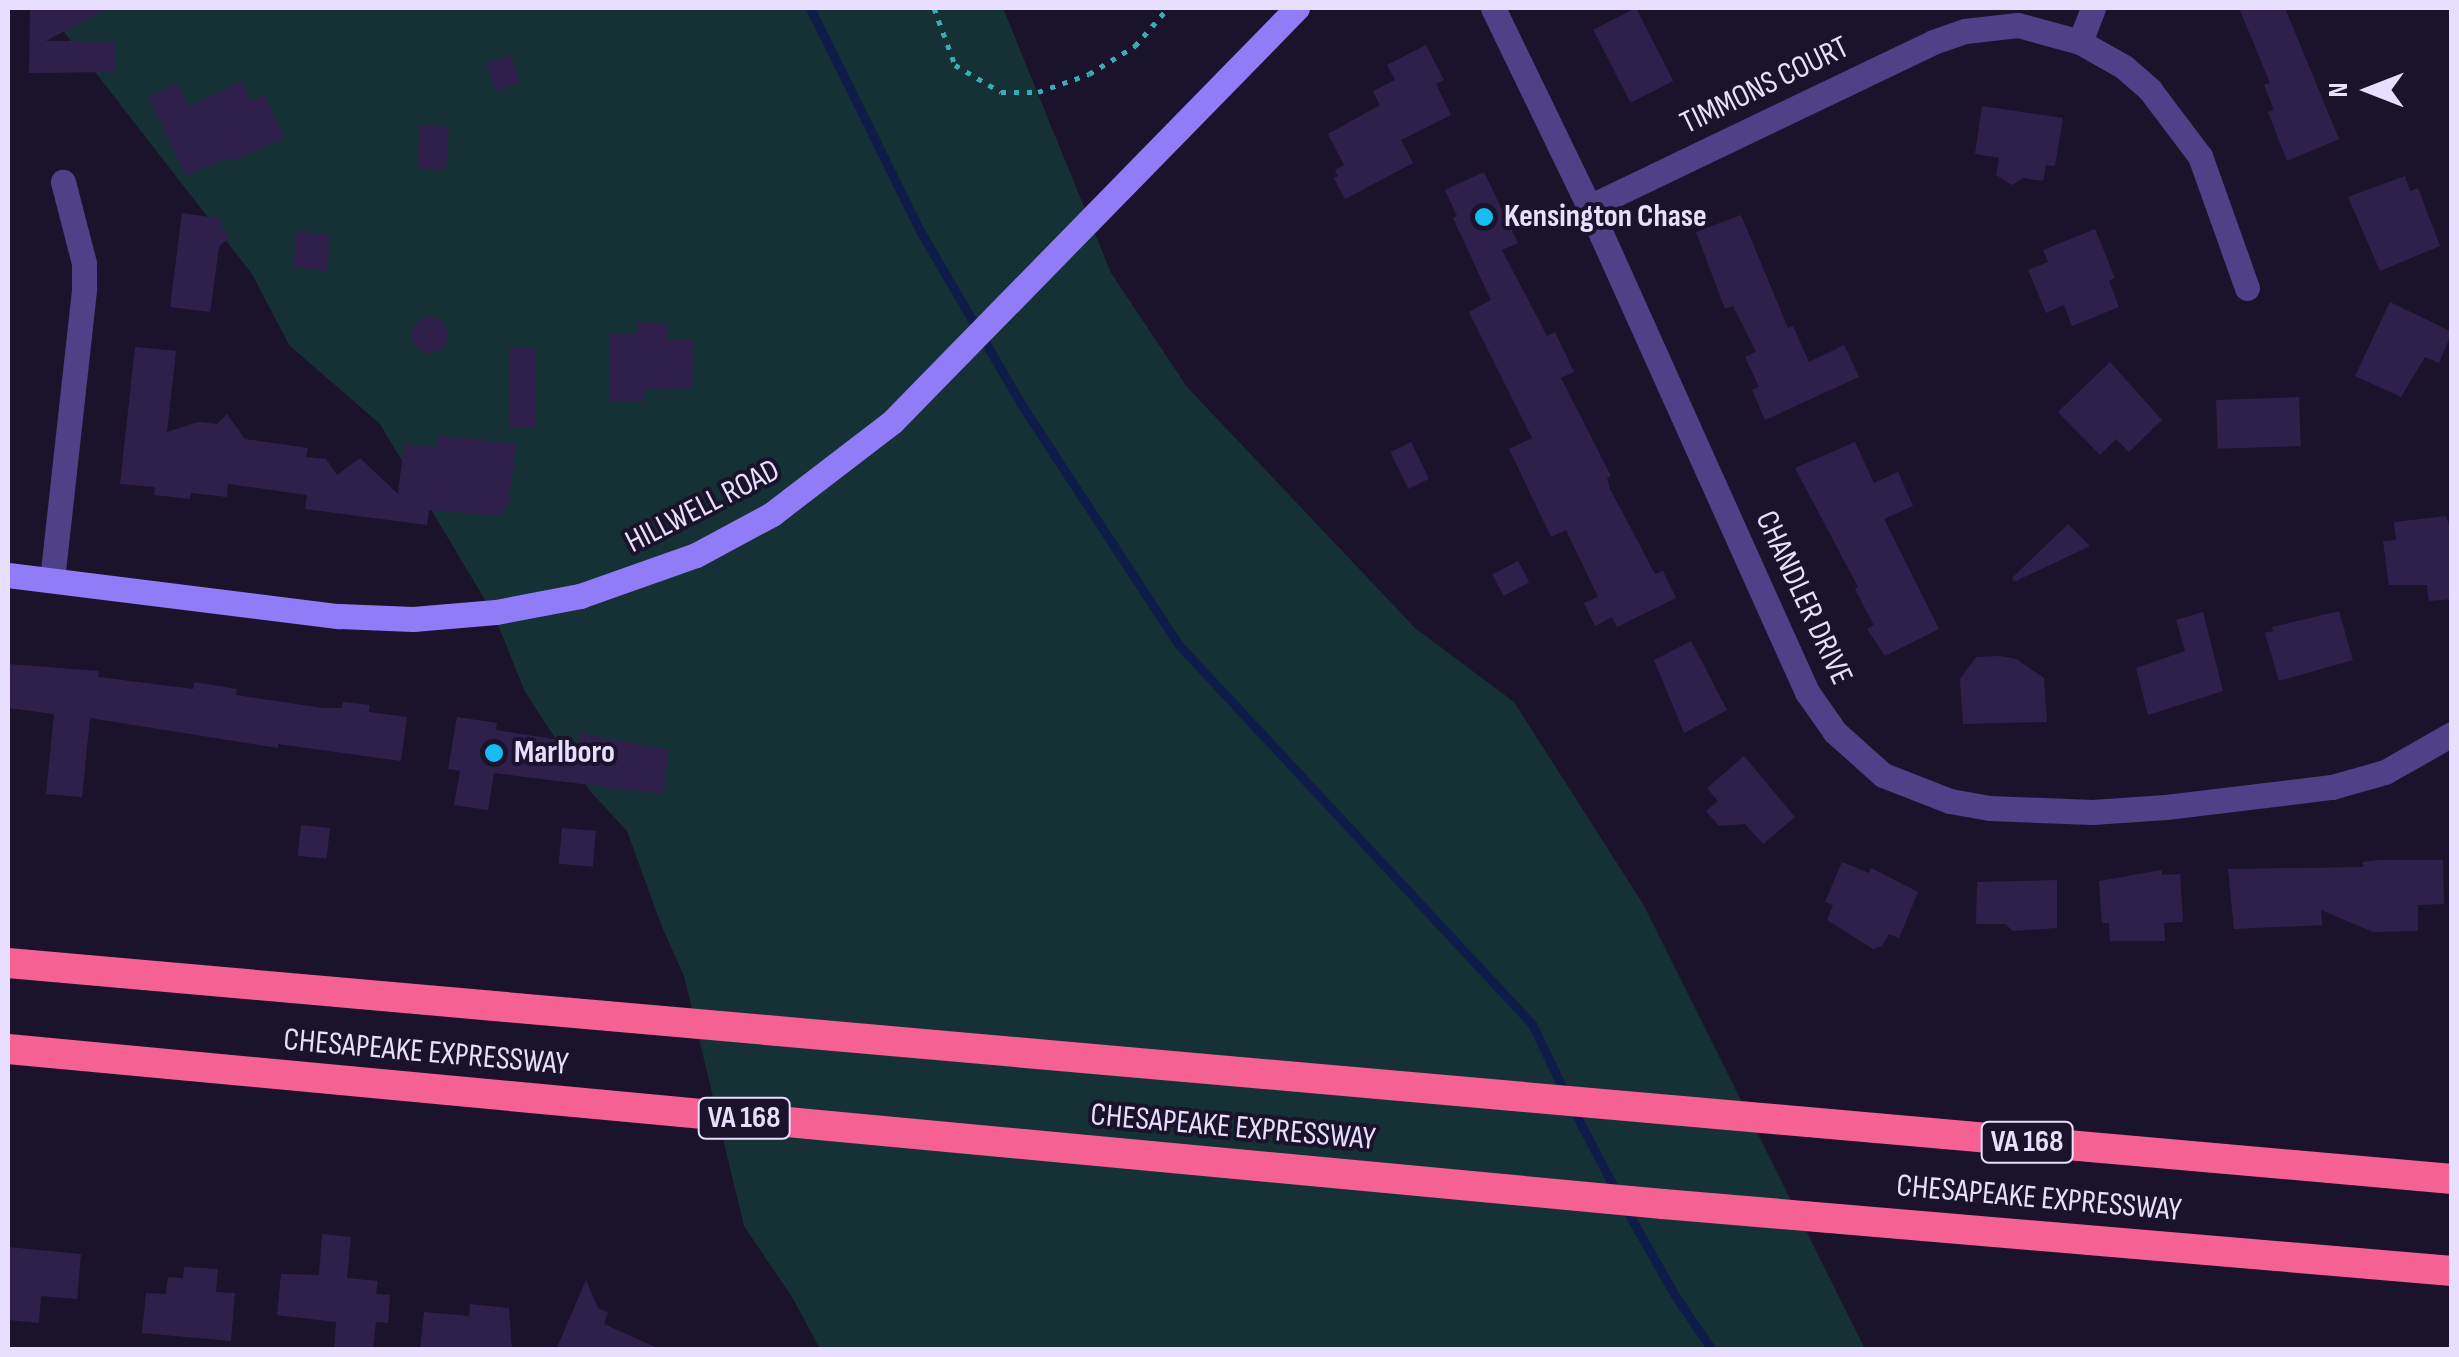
<!DOCTYPE html>
<style>
body{margin:0}
#map{position:relative;width:2459px;height:1357px;overflow:hidden;background:#1b132b;font-family:"Sofia Sans Condensed",sans-serif}
div>[style]{position:absolute}
.green>*{inset:0;background:#163135}
.stream>*{height:9px;margin:-4.5px;padding:0 4.5px;transform-origin:4.5px;border-radius:4.5px;background:#0f1b48}
.building>*{inset:0;background:#2f204b;transform-origin:0 0}
.round{border-radius:50%}
.path>*{height:5px;margin-top:-2.5px;transform-origin:0;background:repeating-linear-gradient(90deg,#38adb8 0 5px,transparent 0 13px)}
.street>*{height:25px;margin:-12.5px;padding:0 12.5px;transform-origin:12.5px;border-radius:12.5px;background:#4e4187}
.secondary>*{height:25px;margin:-12.5px;padding:0 12.5px;transform-origin:12.5px;border-radius:12.5px;background:#917cf8}
.highway>*{height:30px;margin:-15px;padding:0 15px;transform-origin:15px;border-radius:15px;background:#f66193}
.dots>*{width:28px;height:28px;translate:-50% -50%;box-sizing:border-box;border:5px solid #1b132b;border-radius:50%}
span{translate:-50% -50%;white-space:nowrap;text-align:center;line-height:1.15;-webkit-text-stroke:8px #1b132b;paint-order:stroke}
.shield-label span{padding:2px 8px;background:#1b132b;border:2px solid;border-radius:8px;-webkit-text-stroke-width:0}
.shield-label{font-size:30px;color:#e7dffd;font-weight:700}
.street-label{font-size:32px;color:#e7dffd}
.poi-label{font-size:32px;color:#e7dffd;font-weight:700}
.left{translate:0 -50%;text-align:left}
.frame{position:absolute;inset:0;border:10px solid #e7dffd;pointer-events:none}
.north{position:absolute;left:2319px;top:40px;width:100px;height:100px;-webkit-text-stroke:8px #1b132b;paint-order:stroke;rotate:270deg;font-size:28px;font-weight:700;line-height:40px;text-align:center;color:#e7dffd}
.north::after{content:'';display:block;margin:auto;width:35px;height:45px;background:#e7dffd;clip-path:polygon(50% 0,100% 100%,50% 72%,0 100%)}
</style>
<div id="map">
<div class="green">
<div style="clip-path:polygon(37px 8px,1003px 8px,1111px 273px,1187px 387px,1415px 628px,1514px 702px,1643px 904px,1865px 1349px,820px 1349px,792px 1297px,744px 1226px,684px 976px,662px 927px,627px 831px,590px 791px,525px 692px,494px 615px,380px 424px,289px 345px,252px 274px,64px 32px)"></div>
</div>
<div class="stream">
<div style="left:810px;top:8px;width:246px;rotate:63.7deg"></div>
<div style="left:919px;top:229px;width:206px;rotate:59.7deg"></div>
<div style="left:1023px;top:407px;width:283px;rotate:56.8deg"></div>
<div style="left:1178px;top:644px;width:519px;rotate:47.03deg"></div>
<div style="left:1532px;top:1024px;width:76px;rotate:64.4deg"></div>
<div style="left:1572px;top:1107px;width:95px;rotate:62.4deg"></div>
<div style="left:1626px;top:1209px;width:98px;rotate:60.5deg"></div>
<div style="left:1674px;top:1294px;width:68px;rotate:55.8deg"></div>
</div>
<div class="building">
<div style="clip-path:polygon(30px 8px,108px 8px,46px 41px,116px 41px,116px 72px,29px 73px)"></div>
<div style="left:1636px;top:8px;width:82px;height:48px;rotate:63deg"></div>
<div style="clip-path:polygon(2239px 8px,2285px 8px,2339px 139px,2287px 161px,2268px 112px,2274px 110px,2264px 85px,2270px 83px)"></div>
<div style="clip-path:polygon(1426px 45px,1444px 80px,1436px 84px,1451px 115px,1401px 140px,1413px 163px,1345px 199px,1334px 178px,1338px 176px,1335px 170px,1344px 165px,1328px 134px,1380px 105px,1373px 91px,1395px 80px,1387px 65px)"></div>
<div style="left:511px;top:55px;width:29px;height:26px;rotate:72deg"></div>
<div style="clip-path:polygon(242px 81px,251px 101px,265px 95px,284px 138px,232px 162px,229px 157px,186px 176px,149px 97px,178px 83px,189px 106px)"></div>
<div style="clip-path:polygon(1982px 106px,2063px 118px,2055px 166px,2046px 165px,2043px 181px,2023px 178px,2012px 185px,1996px 175px,1999px 158px,1975px 154px)"></div>
<div style="left:420px;top:125px;width:29px;height:43px;rotate:4deg"></div>
<div style="clip-path:polygon(1484px 172px,1518px 243px,1502px 250px,1547px 336px,1555px 332px,1574px 372px,1561px 378px,1611px 476px,1607px 478px,1610px 489px,1655px 574px,1663px 571px,1676px 598px,1617px 627px,1612px 617px,1595px 626px,1584px 603px,1598px 597px,1566px 530px,1551px 537px,1509px 449px,1532px 438px,1469px 312px,1491px 300px,1453px 218px,1457px 216px,1445px 190px)"></div>
<div style="clip-path:polygon(2405px 176px,2410px 191px,2418px 188px,2440px 246px,2380px 271px,2348px 197px)"></div>
<div style="clip-path:polygon(182px 213px,222px 219px,221px 227px,230px 236px,219px 247px,210px 312px,170px 307px)"></div>
<div style="clip-path:polygon(1741px 215px,1788px 328px,1793px 326px,1809px 362px,1844px 345px,1859px 377px,1765px 420px,1752px 390px,1759px 387px,1745px 357px,1756px 352px,1733px 306px,1725px 309px,1696px 232px)"></div>
<div style="clip-path:polygon(2095px 229px,2115px 278px,2109px 281px,2119px 307px,2072px 326px,2064px 305px,2046px 313px,2028px 270px,2048px 262px,2043px 250px)"></div>
<div style="left:297px;top:231px;width:34px;height:36px;rotate:7deg"></div>
<div style="clip-path:polygon(2390px 302px,2452px 332px,2439px 363px,2425px 357px,2401px 397px,2355px 376px)"></div>
<div class="round" style="left:412px;top:317px;width:36px;height:36px"></div>
<div style="clip-path:polygon(638px 322px,667px 323px,667px 339px,693px 339px,692px 388px,645px 390px,644px 402px,609px 402px,610px 333px,638px 334px)"></div>
<div style="clip-path:polygon(135px 347px,176px 351px,167px 432px,198px 422px,217px 424px,227px 414px,245px 439px,308px 448px,306px 457px,326px 459px,337px 475px,360px 458px,398px 494px,404px 444px,437px 447px,439px 435px,516px 444px,508px 508px,504px 508px,503px 516px,429px 510px,427px 525px,305px 509px,307px 495px,228px 484px,227px 497px,191px 493px,190px 499px,154px 495px,155px 487px,120px 484px)"></div>
<div style="left:510px;top:348px;width:26px;height:79px"></div>
<div style="clip-path:polygon(2110px 362px,2162px 420px,2129px 452px,2116px 439px,2100px 455px,2058px 412px)"></div>
<div style="left:2299px;top:397px;width:49px;height:83px;rotate:88deg"></div>
<div style="left:1411px;top:442px;width:41px;height:23px;rotate:64deg"></div>
<div style="clip-path:polygon(1855px 442px,1874px 483px,1898px 472px,1913px 506px,1884px 519px,1939px 629px,1885px 656px,1867px 629px,1874px 625px,1855px 589px,1858px 587px,1795px 468px)"></div>
<div style="clip-path:polygon(2446px 516px,2452px 534px,2452px 599px,2429px 601px,2427px 585px,2389px 585px,2383px 541px,2396px 540px,2394px 522px)"></div>
<div style="clip-path:polygon(2068px 524px,2090px 546px,2014px 582px,2012px 578px)"></div>
<div style="left:1518px;top:561px;width:24px;height:29px;rotate:62deg"></div>
<div style="clip-path:polygon(2339px 611px,2353px 660px,2279px 681px,2265px 633px,2273px 631px,2272px 627px)"></div>
<div style="clip-path:polygon(2203px 612px,2223px 691px,2148px 715px,2136px 668px,2185px 651px,2176px 620px)"></div>
<div style="clip-path:polygon(1691px 641px,1727px 710px,1684px 733px,1654px 660px)"></div>
<div style="clip-path:polygon(2000px 656px,2016px 659px,2044px 678px,2047px 722px,1963px 724px,1960px 679px,1976px 657px)"></div>
<div style="clip-path:polygon(8px 664px,99px 671px,98px 677px,193px 689px,194px 682px,237px 689px,236px 695px,323px 708px,342px 708px,343px 702px,370px 705px,369px 712px,407px 717px,401px 761px,278px 744px,278px 748px,90px 718px,82px 797px,46px 794px,54px 714px,8px 708px)"></div>
<div style="clip-path:polygon(457px 717px,497px 723px,496px 730px,578px 743px,580px 733px,669px 750px,663px 794px,494px 773px,488px 810px,454px 805px,460px 771px,448px 769px)"></div>
<div style="clip-path:polygon(1744px 756px,1795px 817px,1763px 844px,1745px 824px,1719px 826px,1706px 811px,1718px 801px,1707px 788px)"></div>
<div style="left:301px;top:825px;width:29px;height:31px;rotate:6deg"></div>
<div style="left:562px;top:828px;width:34px;height:36px;rotate:5deg"></div>
<div style="clip-path:polygon(2377px 860px,2443px 860px,2444px 904px,2418px 905px,2418px 931px,2373px 932px,2321px 910px,2322px 925px,2234px 929px,2228px 869px,2363px 867px,2363px 862px)"></div>
<div style="clip-path:polygon(1842px 862px,1869px 873px,1871px 868px,1918px 892px,1899px 938px,1889px 934px,1882px 946px,1873px 949px,1827px 920px,1833px 905px,1825px 902px)"></div>
<div style="clip-path:polygon(2162px 870px,2162px 875px,2180px 874px,2183px 922px,2164px 923px,2165px 941px,2110px 941px,2109px 923px,2102px 923px,2099px 881px)"></div>
<div style="clip-path:polygon(2057px 880px,2057px 928px,2013px 931px,2005px 924px,1976px 924px,1977px 882px)"></div>
<div style="clip-path:polygon(322px 1234px,351px 1237px,347px 1278px,378px 1281px,376px 1294px,390px 1295px,388px 1323px,376px 1322px,373px 1350px,334px 1350px,336px 1322px,277px 1315px,281px 1274px,319px 1275px)"></div>
<div style="clip-path:polygon(8px 1247px,81px 1254px,77px 1299px,41px 1296px,39px 1323px,8px 1320px)"></div>
<div style="clip-path:polygon(184px 1267px,218px 1269px,216px 1292px,235px 1293px,231px 1341px,142px 1333px,146px 1293px,166px 1294px,168px 1277px,183px 1278px)"></div>
<div style="clip-path:polygon(586px 1280px,598px 1308px,608px 1313px,604px 1324px,662px 1350px,556px 1350px)"></div>
<div style="clip-path:polygon(470px 1304px,509px 1308px,512px 1350px,420px 1350px,424px 1312px,469px 1316px)"></div>
</div>
<div class="path">
<div style="left:934px;top:8px;width:61px;rotate:69.8deg"></div>
<div style="left:955px;top:65px;width:53px;rotate:30.4deg"></div>
<div style="left:1001px;top:92px;width:37px"></div>
<div style="left:1038px;top:92px;width:54px;rotate:-19.4deg"></div>
<div style="left:1089px;top:74px;width:54px;rotate:-31.3deg"></div>
<div style="left:1135px;top:46px;width:50px;rotate:-49deg"></div>
</div>
<div class="street">
<div style="left:1493px;top:8px;width:221px;rotate:64.2deg"></div>
<div style="left:1589px;top:207px;width:532px;rotate:65.8deg"></div>
<div style="left:1807px;top:692px;width:49px;rotate:55deg"></div>
<div style="left:1835px;top:732px;width:64px;rotate:41.9deg"></div>
<div style="left:1883px;top:775px;width:72px;rotate:21.2deg"></div>
<div style="left:1950px;top:801px;width:40px;rotate:10deg"></div>
<div style="left:1989px;top:808px;width:103px;rotate:2.2deg"></div>
<div style="left:2092px;top:812px;width:74px;rotate:-3.9deg"></div>
<div style="left:2166px;top:807px;width:167px;rotate:-6.9deg"></div>
<div style="left:2332px;top:787px;width:55px;rotate:-15.8deg"></div>
<div style="left:2385px;top:772px;width:77px;rotate:-29.6deg"></div>
<div style="left:2080px;top:42px;width:36px;rotate:-69deg"></div>
<div style="left:1589px;top:207px;width:382px;rotate:-25.6deg"></div>
<div style="left:1933px;top:42px;width:34px;rotate:-19deg"></div>
<div style="left:1965px;top:31px;width:53px;rotate:-6.5deg"></div>
<div style="left:2018px;top:25px;width:64px;rotate:15.3deg"></div>
<div style="left:2080px;top:42px;width:51px;rotate:29.6deg"></div>
<div style="left:2124px;top:67px;width:35px;rotate:41deg"></div>
<div style="left:2150px;top:90px;width:83px;rotate:52.9deg"></div>
<div style="left:2200px;top:156px;width:140px;rotate:70.4deg"></div>
<div style="left:52px;top:580px;width:294px;rotate:-83.7deg"></div>
<div style="left:84px;top:288px;width:25px;rotate:-90deg"></div>
<div style="left:84px;top:263px;width:84px;rotate:-104.5deg"></div>
</div>
<div class="secondary">
<div style="left:8px;top:575px;width:334px;rotate:7.1deg"></div>
<div style="left:339px;top:616px;width:74px;rotate:2.3deg"></div>
<div style="left:413px;top:619px;width:83px;rotate:-4.8deg"></div>
<div style="left:496px;top:612px;width:86px;rotate:-10.8deg"></div>
<div style="left:580px;top:596px;width:123px;rotate:-19.5deg"></div>
<div style="left:696px;top:555px;width:86px;rotate:-28.3deg"></div>
<div style="left:772px;top:514px;width:151px;rotate:-37.5deg"></div>
<div style="left:892px;top:422px;width:579px;rotate:-45.63deg"></div>
</div>
<div class="highway">
<div style="left:8px;top:963px;width:2454px;rotate:5.05deg"></div>
<div style="left:8px;top:1049px;width:1662px;rotate:5.35deg"></div>
<div style="left:1663px;top:1204px;width:792px;rotate:4.85deg"></div>
</div>
<div class="dots">
<div style="left:1484px;top:217px;background:#16bcf2"></div>
<div style="left:494px;top:753px;background:#16bcf2"></div>
</div>
<div class="shield-label">
<span style="left:744px;top:1118px">VA 168</span>
<span style="left:2027px;top:1142px">VA 168</span>
</div>
<div class="street-label">
<span style="left:1765px;top:86px;rotate:-26deg">TIMMONS COURT</span>
<span style="left:703px;top:507px;rotate:-27deg">HILLWELL ROAD</span>
<span style="left:1803px;top:598px;rotate:65deg">CHANDLER DRIVE</span>
<span style="left:426px;top:1053px;rotate:5deg">CHESAPEAKE EXPRESSWAY</span>
<span style="left:1233px;top:1128px;rotate:5deg">CHESAPEAKE EXPRESSWAY</span>
<span style="left:2039px;top:1199px;rotate:5deg">CHESAPEAKE EXPRESSWAY</span>
</div>
<div class="poi-label">
<span class="left" style="left:1504px;top:217px">Kensington Chase</span>
<span class="left" style="left:514px;top:753px">Marlboro</span>
</div>
<div class="frame"></div>
<div class="north">N</div>
</div>
